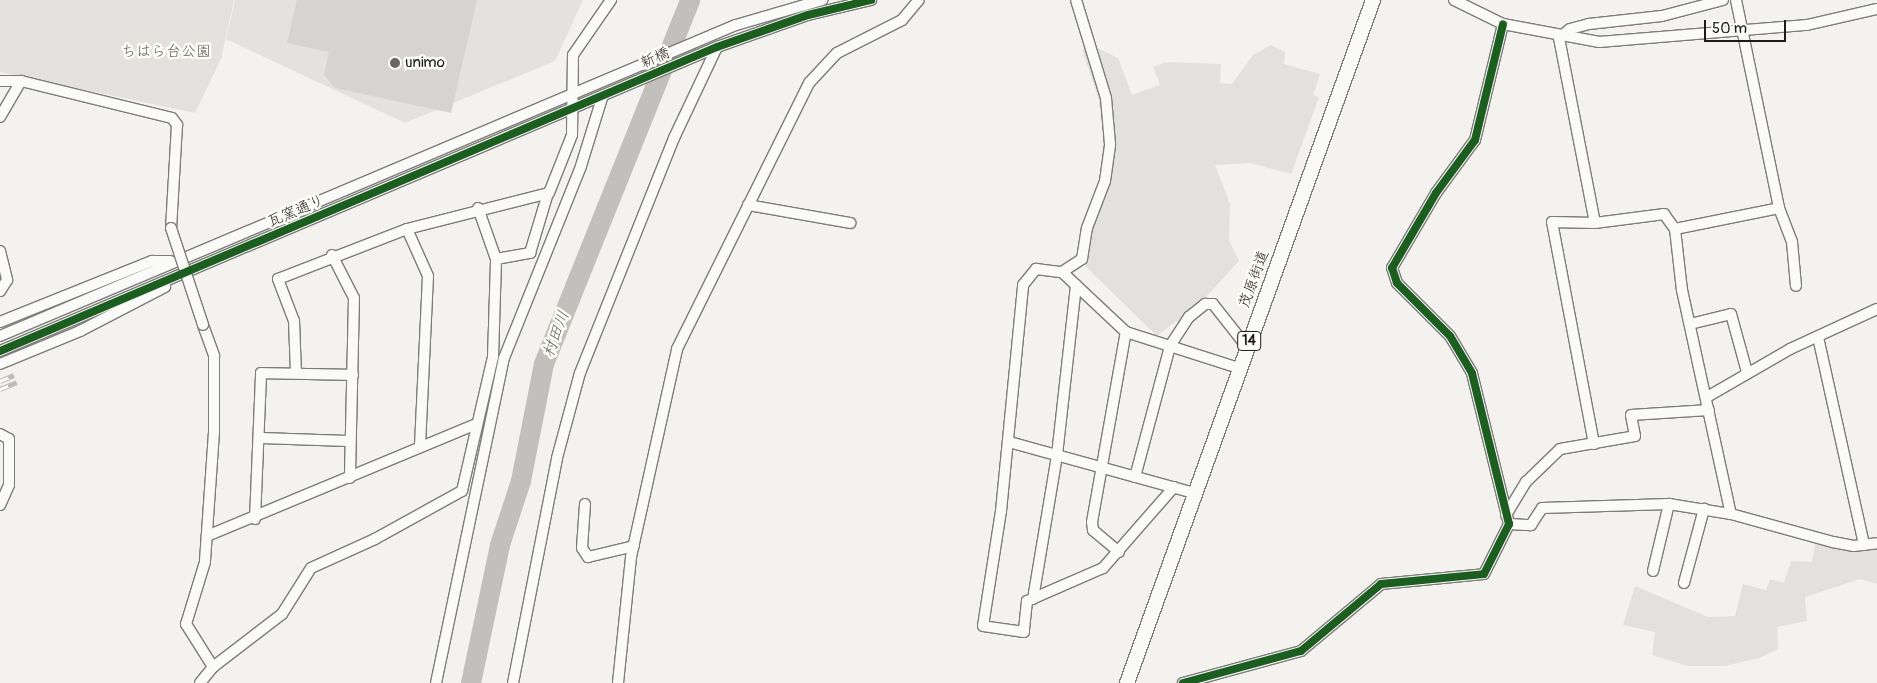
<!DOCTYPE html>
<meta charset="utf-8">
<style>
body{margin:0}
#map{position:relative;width:1877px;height:683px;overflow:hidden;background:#f3f2ef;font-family:Pangolin,"Klee One",sans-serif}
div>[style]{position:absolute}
.built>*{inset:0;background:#e3e2de}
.green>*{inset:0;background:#e2e1dd}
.river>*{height:20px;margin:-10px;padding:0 10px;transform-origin:10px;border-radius:10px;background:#c1c0bc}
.building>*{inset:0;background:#d5d4d2}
.roads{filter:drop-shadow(1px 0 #7d7c7b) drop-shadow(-1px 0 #7d7c7b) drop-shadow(0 1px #7d7c7b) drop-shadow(0 -1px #7d7c7b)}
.minor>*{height:10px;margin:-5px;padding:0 5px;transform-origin:5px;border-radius:5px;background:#fafaf8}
.major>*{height:14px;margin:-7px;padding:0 7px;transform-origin:7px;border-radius:7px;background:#fafaf8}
.rail>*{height:5px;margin-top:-2.5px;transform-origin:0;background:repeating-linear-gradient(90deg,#fdfcf7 0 9px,#b8b7b6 0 18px);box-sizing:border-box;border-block:1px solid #b8b7b6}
.bridges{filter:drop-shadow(1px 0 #7d7c7b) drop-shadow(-1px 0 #7d7c7b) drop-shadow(0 1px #7d7c7b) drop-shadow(0 -1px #7d7c7b)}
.minor-bridge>*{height:10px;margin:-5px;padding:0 5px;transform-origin:5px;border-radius:5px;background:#fafaf8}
.cycleway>*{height:8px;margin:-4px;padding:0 4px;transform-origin:4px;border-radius:4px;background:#1b5e20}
.dots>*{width:14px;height:14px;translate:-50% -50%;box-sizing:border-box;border:2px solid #fdfcf7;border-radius:50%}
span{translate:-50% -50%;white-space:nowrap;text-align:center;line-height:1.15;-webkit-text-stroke:5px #fdfcf7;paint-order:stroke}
.shield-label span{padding:1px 4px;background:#fdfcf7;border:1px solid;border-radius:4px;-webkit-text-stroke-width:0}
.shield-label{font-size:14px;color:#1c1c1c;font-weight:700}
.park-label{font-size:15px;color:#5c5c5b}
.street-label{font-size:15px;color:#1c1c1c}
.poi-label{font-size:15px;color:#1c1c1c}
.left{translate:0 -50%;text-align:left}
.water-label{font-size:16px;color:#5c5c5a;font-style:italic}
.scale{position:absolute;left:1704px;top:20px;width:82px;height:22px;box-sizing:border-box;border:2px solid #1c1c1c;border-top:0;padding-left:6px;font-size:15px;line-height:18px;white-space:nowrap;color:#1c1c1c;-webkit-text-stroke:4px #fdfcf7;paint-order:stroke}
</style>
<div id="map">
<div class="built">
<div style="clip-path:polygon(235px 0,583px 0,555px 61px,405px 123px,226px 39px)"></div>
</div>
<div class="green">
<div style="clip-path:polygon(0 0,234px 0,221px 59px,195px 113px,0 72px)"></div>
<div style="clip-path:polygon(1271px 45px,1285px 52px,1284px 64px,1320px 74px,1313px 95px,1319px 97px,1291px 174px,1250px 163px,1215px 165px,1230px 204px,1229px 240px,1239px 261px,1180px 325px,1176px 321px,1157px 336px,1078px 259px,1083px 224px,1099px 186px,1104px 133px,1098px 97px,1082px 50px,1097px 48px,1118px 58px,1132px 95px,1160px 85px,1153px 67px,1166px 62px,1221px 64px,1220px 83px,1232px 84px,1253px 55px)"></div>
<div style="clip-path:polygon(1815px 544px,1877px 544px,1877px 584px,1860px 579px,1805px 597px,1807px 621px,1777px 627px,1778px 649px,1759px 658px,1724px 666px,1688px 666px,1652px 655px,1655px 632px,1623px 625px,1635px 586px,1708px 617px,1735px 616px,1743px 584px,1766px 590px,1770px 579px,1784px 583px,1791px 561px,1812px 562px)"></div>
</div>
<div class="river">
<div style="left:471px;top:683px;width:141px;rotate:-78.1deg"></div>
<div style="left:500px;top:545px;width:67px;rotate:-71.8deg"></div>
<div style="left:521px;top:481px;width:119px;rotate:-78.9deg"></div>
<div style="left:544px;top:364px;width:392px;rotate:-68.1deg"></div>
</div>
<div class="building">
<div style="clip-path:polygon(297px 0,477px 0,451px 113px,335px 88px,324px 75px,329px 52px,287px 43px)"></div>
</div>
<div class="roads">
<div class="minor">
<div style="left:1454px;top:0;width:55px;rotate:26.1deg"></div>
<div style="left:1503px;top:24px;width:98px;rotate:10.6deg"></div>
<div style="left:1599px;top:42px;width:209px;rotate:-4.7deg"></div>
<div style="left:1807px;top:25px;width:72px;rotate:-12.9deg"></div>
<div style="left:1736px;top:0;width:212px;rotate:78.3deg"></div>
<div style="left:1779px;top:208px;width:36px;rotate:69deg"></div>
<div style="left:1792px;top:242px;width:44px;rotate:84.8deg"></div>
<div style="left:0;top:81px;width:21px"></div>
<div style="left:21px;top:81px;width:155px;rotate:13.8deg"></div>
<div style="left:172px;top:118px;width:9px;rotate:54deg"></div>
<div style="left:177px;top:125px;width:103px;rotate:93.3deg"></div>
<div style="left:0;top:117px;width:42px;rotate:-59.7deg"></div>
<div style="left:748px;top:205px;width:104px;rotate:10deg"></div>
<div style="left:1595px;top:223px;width:188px;rotate:-101deg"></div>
<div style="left:1559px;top:38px;width:14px;rotate:-39deg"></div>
<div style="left:1570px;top:29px;width:20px;rotate:-15deg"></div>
<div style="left:1589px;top:24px;width:73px;rotate:-6.3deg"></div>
<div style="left:1662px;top:16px;width:63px;rotate:-14.7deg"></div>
<div style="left:407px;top:229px;width:51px;rotate:65.9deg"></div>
<div style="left:428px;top:276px;width:171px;rotate:92.7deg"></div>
<div style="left:1675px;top:229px;width:106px;rotate:-11.4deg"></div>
<div style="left:0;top:251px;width:30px;rotate:76deg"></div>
<div style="left:7px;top:280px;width:13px;rotate:122deg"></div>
<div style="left:332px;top:255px;width:48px;rotate:62.9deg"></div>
<div style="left:354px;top:298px;width:180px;rotate:91.3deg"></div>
<div style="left:496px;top:259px;width:35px;rotate:-10deg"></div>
<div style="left:530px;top:253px;width:63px;rotate:-73.3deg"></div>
<div style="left:1062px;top:272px;width:24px;rotate:-33deg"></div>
<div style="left:1082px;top:259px;width:31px;rotate:-81deg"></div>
<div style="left:1087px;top:228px;width:50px;rotate:-69deg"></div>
<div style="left:1105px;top:181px;width:37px;rotate:-82deg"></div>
<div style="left:1110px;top:144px;width:46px;rotate:-95deg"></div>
<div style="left:1106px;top:98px;width:102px;rotate:-107deg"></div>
<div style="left:0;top:322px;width:164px;rotate:-21.9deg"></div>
<div style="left:152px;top:261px;width:18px"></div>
<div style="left:1690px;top:324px;width:42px;rotate:-13.7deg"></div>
<div style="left:1731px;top:314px;width:60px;rotate:74.6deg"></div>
<div style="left:203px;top:325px;width:33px;rotate:70deg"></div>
<div style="left:214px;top:356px;width:76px;rotate:90deg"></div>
<div style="left:214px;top:432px;width:130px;rotate:94deg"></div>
<div style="left:205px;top:562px;width:65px;rotate:107deg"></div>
<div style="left:186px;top:624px;width:51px;rotate:57.9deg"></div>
<div style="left:0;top:336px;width:799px;rotate:-22.91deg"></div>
<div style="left:736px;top:25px;width:90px;rotate:-16.2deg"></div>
<div style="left:1818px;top:337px;width:213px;rotate:77.5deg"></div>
<div style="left:0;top:351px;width:779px;rotate:-22.98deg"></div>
<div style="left:717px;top:47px;width:96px;rotate:-19.4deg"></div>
<div style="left:808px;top:15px;width:65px;rotate:-13.4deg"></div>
<div style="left:0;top:364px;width:87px;rotate:-22.4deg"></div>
<div style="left:80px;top:331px;width:96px;rotate:-27.4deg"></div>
<div style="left:296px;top:373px;width:52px;rotate:-92.2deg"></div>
<div style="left:294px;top:321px;width:45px;rotate:-110.9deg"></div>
<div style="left:278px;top:279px;width:138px;rotate:-21.2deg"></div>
<div style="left:407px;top:229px;width:146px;rotate:-14.2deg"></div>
<div style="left:549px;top:193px;width:62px;rotate:-68.4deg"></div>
<div style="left:572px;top:135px;width:80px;rotate:-89.3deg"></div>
<div style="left:573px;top:55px;width:67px;rotate:-55.4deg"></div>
<div style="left:1707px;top:397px;width:96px;rotate:-30deg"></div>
<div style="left:1790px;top:349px;width:96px;rotate:-24.7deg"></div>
<div style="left:0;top:434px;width:10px;rotate:29deg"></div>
<div style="left:9px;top:439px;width:46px;rotate:90deg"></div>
<div style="left:9px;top:485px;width:22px;rotate:114deg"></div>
<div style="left:259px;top:438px;width:91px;rotate:1.9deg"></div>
<div style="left:1009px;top:442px;width:192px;rotate:15.4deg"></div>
<div style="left:1594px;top:444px;width:226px;rotate:-100.7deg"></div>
<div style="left:1552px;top:222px;width:43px;rotate:1.3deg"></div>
<div style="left:1595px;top:223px;width:70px;rotate:-7.4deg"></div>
<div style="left:1664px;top:214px;width:19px;rotate:54deg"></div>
<div style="left:1675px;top:229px;width:61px;rotate:83.5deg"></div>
<div style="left:1682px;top:290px;width:229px;rotate:77.7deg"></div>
<div style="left:1135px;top:477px;width:136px;rotate:-75deg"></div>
<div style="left:1170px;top:346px;width:35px;rotate:-57deg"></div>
<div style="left:1189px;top:317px;width:21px;rotate:-39deg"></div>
<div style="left:1205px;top:304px;width:8px"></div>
<div style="left:1213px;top:304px;width:55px;rotate:51.7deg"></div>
<div style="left:1174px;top:487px;width:108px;rotate:131.2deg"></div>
<div style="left:1103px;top:568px;width:83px;rotate:156.5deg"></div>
<div style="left:1027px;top:601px;width:31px;rotate:96deg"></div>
<div style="left:1024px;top:632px;width:41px;rotate:-171.7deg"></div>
<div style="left:983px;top:626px;width:116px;rotate:-81.1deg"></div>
<div style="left:1001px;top:511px;width:227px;rotate:-84.4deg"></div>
<div style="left:1023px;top:285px;width:21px;rotate:-51deg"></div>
<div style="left:1036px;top:269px;width:26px;rotate:7deg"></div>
<div style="left:1062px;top:272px;width:88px;rotate:43.2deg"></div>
<div style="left:1126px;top:332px;width:119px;rotate:17.7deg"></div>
<div style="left:585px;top:504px;width:44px;rotate:93.9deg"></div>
<div style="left:582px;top:548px;width:11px;rotate:56deg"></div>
<div style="left:588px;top:557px;width:47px;rotate:-13.4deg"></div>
<div style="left:1506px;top:515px;width:39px;rotate:-59deg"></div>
<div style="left:1526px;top:482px;width:47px;rotate:-44.1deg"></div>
<div style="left:1560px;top:449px;width:76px;rotate:-9.8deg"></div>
<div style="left:1635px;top:436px;width:21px;rotate:-101deg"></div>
<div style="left:1631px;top:415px;width:78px;rotate:-3.7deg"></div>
<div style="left:255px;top:519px;width:146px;rotate:-87.6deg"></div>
<div style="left:261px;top:373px;width:92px;rotate:1.2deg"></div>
<div style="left:1509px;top:524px;width:22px;rotate:3deg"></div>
<div style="left:1531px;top:525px;width:20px;rotate:-57deg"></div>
<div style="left:1542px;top:508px;width:127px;rotate:-1.8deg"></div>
<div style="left:1669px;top:504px;width:63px;rotate:9.2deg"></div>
<div style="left:1731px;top:514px;width:106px;rotate:15.4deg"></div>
<div style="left:1833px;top:542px;width:21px;rotate:11deg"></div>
<div style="left:1854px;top:546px;width:23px;rotate:-7deg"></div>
<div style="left:207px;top:536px;width:289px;rotate:-22.6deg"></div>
<div style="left:1119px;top:552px;width:34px;rotate:-140deg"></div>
<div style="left:1093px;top:530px;width:8px;rotate:-97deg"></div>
<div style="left:1092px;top:522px;width:193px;rotate:-79.9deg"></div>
<div style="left:1653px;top:571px;width:69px;rotate:-76.6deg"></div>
<div style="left:1684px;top:583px;width:77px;rotate:-74.9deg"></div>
<div style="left:1033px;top:599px;width:146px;rotate:-80.5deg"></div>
<div style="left:1057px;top:455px;width:171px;rotate:-83.6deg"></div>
<div style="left:200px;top:683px;width:21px;rotate:-51deg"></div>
<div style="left:213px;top:667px;width:87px;rotate:-37.5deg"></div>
<div style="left:282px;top:614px;width:54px;rotate:-57.8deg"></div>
<div style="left:311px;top:568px;width:70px;rotate:-24.4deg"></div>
<div style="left:375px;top:539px;width:99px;rotate:-28.9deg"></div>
<div style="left:462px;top:491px;width:138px;rotate:-77deg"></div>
<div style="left:493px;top:357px;width:98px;rotate:-88.2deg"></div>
<div style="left:496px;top:259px;width:54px;rotate:-109.4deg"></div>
<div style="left:436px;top:683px;width:332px;rotate:-78.2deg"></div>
<div style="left:504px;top:358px;width:207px;rotate:-68.1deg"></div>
<div style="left:581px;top:166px;width:74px;rotate:-72.8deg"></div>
<div style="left:513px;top:683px;width:229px;rotate:-78.9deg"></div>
<div style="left:557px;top:458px;width:88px;rotate:-74.9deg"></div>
<div style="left:580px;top:373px;width:253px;rotate:-68.2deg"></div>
<div style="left:674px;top:138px;width:101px;rotate:-64.7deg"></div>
<div style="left:618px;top:683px;width:127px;rotate:-84.1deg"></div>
<div style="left:631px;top:557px;width:213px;rotate:-77.5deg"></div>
<div style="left:677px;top:349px;width:297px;rotate:-63.6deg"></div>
<div style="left:809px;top:83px;width:41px;rotate:-47deg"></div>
<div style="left:837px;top:53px;width:73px;rotate:-26.9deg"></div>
<div style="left:902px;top:20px;width:26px;rotate:-50deg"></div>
<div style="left:1183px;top:683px;width:122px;rotate:-15.2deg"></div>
<div style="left:1301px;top:651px;width:104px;rotate:-39.9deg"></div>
<div style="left:1381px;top:584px;width:103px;rotate:-5.5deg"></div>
<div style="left:1484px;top:574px;width:56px;rotate:-63.4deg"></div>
<div style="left:1509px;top:524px;width:155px;rotate:-103.8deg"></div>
<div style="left:1472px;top:373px;width:43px;rotate:-120.7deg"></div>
<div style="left:1450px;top:336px;width:75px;rotate:-135deg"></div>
<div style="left:1397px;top:283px;width:16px;rotate:-108deg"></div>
<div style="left:1392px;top:268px;width:87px;rotate:-59.6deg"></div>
<div style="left:1436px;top:193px;width:66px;rotate:-53.7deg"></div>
<div style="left:1475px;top:140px;width:119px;rotate:-76.4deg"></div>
</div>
<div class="major">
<div style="left:1127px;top:683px;width:726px;rotate:-70.19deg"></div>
</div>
</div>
<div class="rail">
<div style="left:0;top:381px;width:15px;rotate:-23deg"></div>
<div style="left:0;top:389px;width:18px;rotate:-22deg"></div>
</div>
<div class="bridges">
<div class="minor-bridge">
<div style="left:171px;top:228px;width:102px;rotate:71.7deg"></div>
</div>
</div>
<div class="cycleway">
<div style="left:0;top:351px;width:779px;rotate:-22.98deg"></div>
<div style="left:717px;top:47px;width:96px;rotate:-19.4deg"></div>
<div style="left:808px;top:15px;width:65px;rotate:-13.4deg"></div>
<div style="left:1183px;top:683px;width:122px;rotate:-15.2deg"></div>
<div style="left:1301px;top:651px;width:104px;rotate:-39.9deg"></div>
<div style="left:1381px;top:584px;width:103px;rotate:-5.5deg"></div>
<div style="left:1484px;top:574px;width:56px;rotate:-63.4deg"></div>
<div style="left:1509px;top:524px;width:155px;rotate:-103.8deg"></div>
<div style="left:1472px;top:373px;width:43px;rotate:-120.7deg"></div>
<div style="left:1450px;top:336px;width:75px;rotate:-135deg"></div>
<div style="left:1397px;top:283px;width:16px;rotate:-108deg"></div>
<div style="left:1392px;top:268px;width:87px;rotate:-59.6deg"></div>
<div style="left:1436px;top:193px;width:66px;rotate:-53.7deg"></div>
<div style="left:1475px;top:140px;width:119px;rotate:-76.4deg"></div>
</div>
<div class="dots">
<div style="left:395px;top:63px;background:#676766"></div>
</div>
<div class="shield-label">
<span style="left:1249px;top:341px">14</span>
</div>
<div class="park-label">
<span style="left:166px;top:52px">ちはら台公園</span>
</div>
<div class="street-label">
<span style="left:655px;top:58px;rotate:-23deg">新橋</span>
<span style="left:296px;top:211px;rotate:-23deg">瓦窯通り</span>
<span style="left:1254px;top:279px;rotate:-70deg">茂原街道</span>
</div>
<div class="poi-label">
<span class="left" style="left:405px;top:63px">unimo</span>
</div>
<div class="water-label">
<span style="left:556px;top:334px;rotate:-69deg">村田川</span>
</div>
<div class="scale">50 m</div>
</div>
